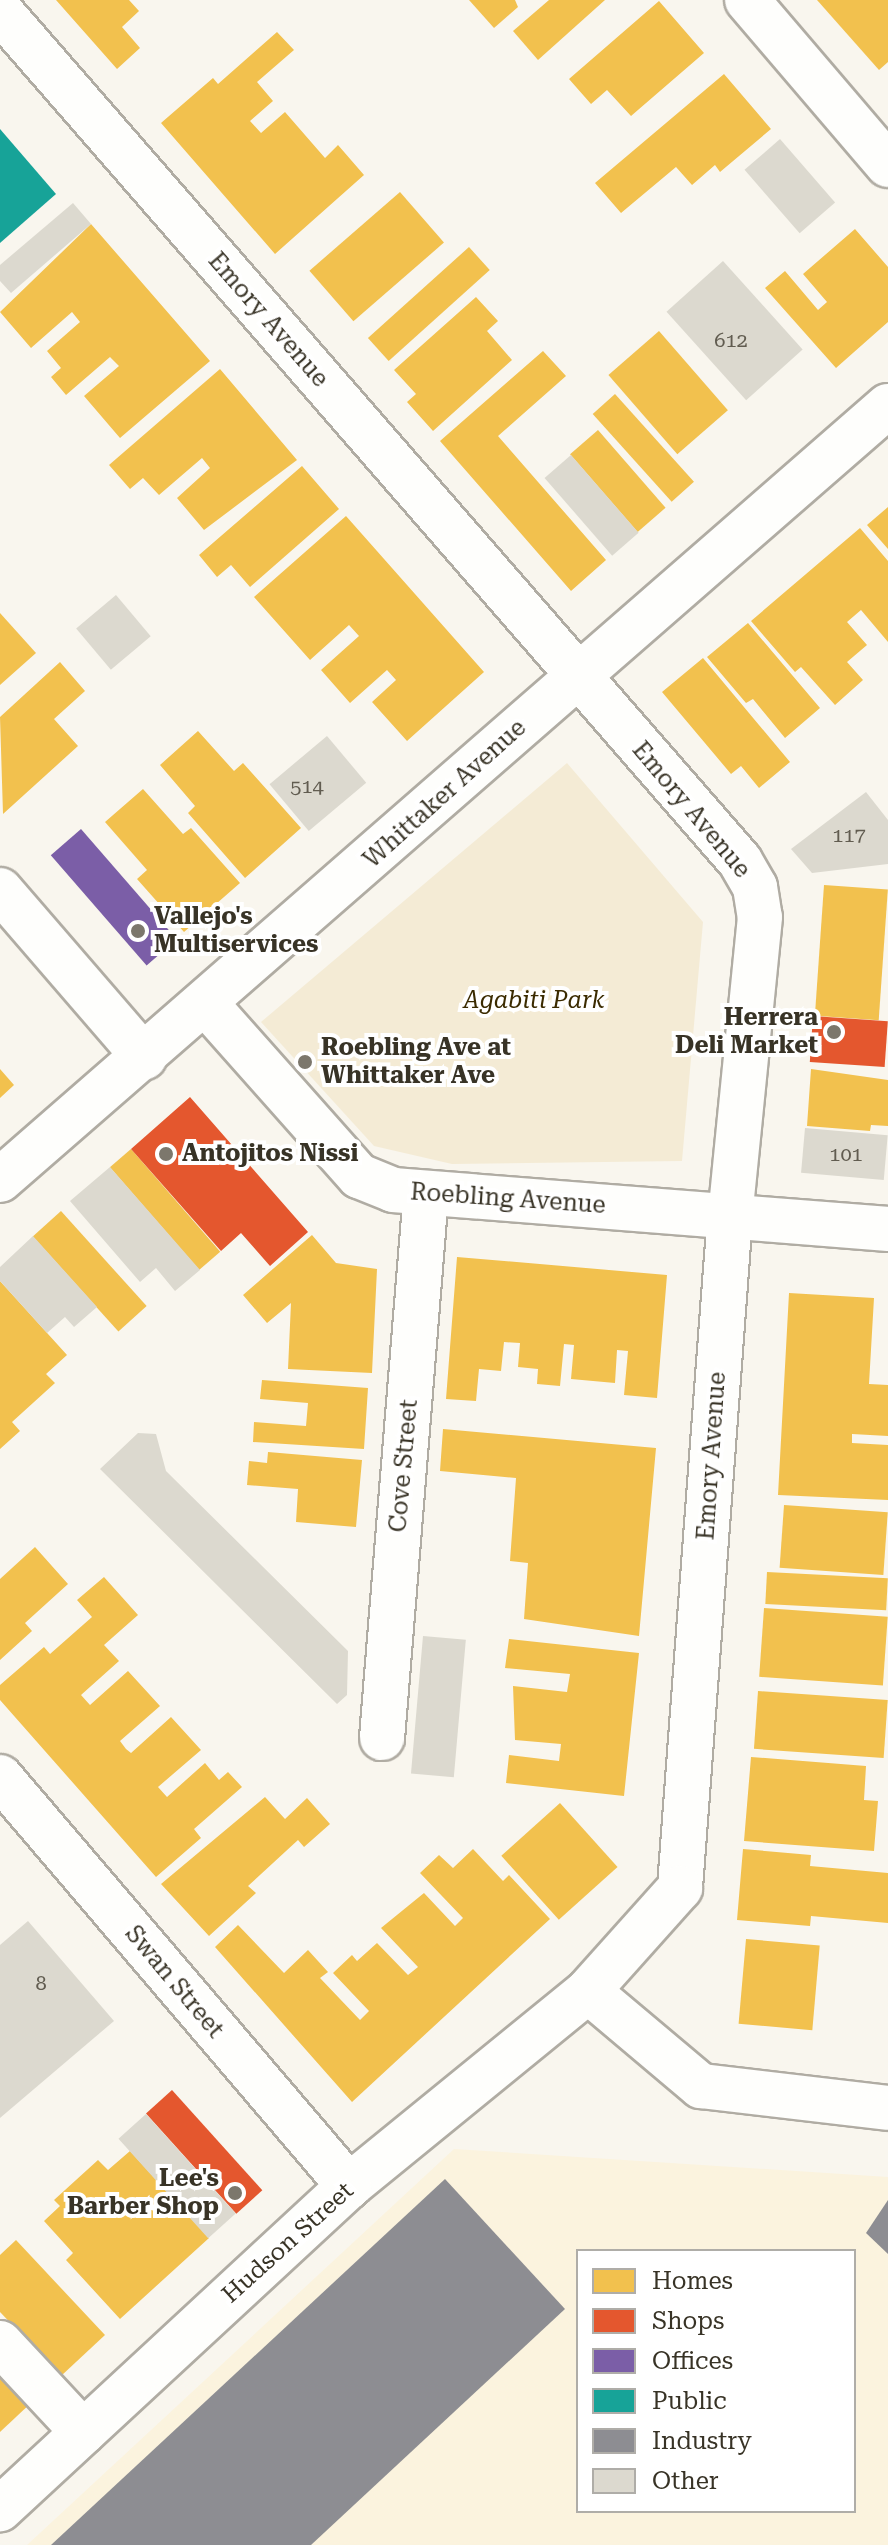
<!DOCTYPE html>
<style>
body{margin:0}
#map{position:relative;width:888px;height:2545px;overflow:hidden;background:#f9f6ee;font-family:"Roboto Serif",serif}
div>[style]{position:absolute}
.built>*{inset:0;background:#fbf3de}
.green>*{inset:0;background:#f4ebd5}
.homes>*{inset:0;background:#f2c14e;transform-origin:0 0}
.shops>*{inset:0;background:#e4572e;transform-origin:0 0}
.offices>*{inset:0;background:#7b5ea7;transform-origin:0 0}
.public>*{inset:0;background:#17a398}
.industry>*{inset:0;background:#8d8d92}
.building>*{inset:0;background:#dcd9cf;transform-origin:0 0}
.roads{filter:drop-shadow(2px 0 #b0aca3) drop-shadow(-2px 0 #b0aca3) drop-shadow(0 2px #b0aca3) drop-shadow(0 -2px #b0aca3)}
.minor>*{height:44px;margin:-22px;padding:0 22px;transform-origin:22px;border-radius:22px;background:#fefefc}
.dots>*{width:22px;height:22px;translate:-50% -50%;box-sizing:border-box;border:4px solid #fff;border-radius:50%}
span{translate:-50% -50%;white-space:nowrap;text-align:center;line-height:1.15;-webkit-text-stroke:8px #fff;paint-order:stroke}
.number-label{font-size:20px;color:#615c50}
.number-label span{-webkit-text-stroke-width:0}
.street-label{font-size:24px;color:#383326}
.poi-label{font-size:24px;color:#383326;font-weight:700}
.left{translate:0 -50%;text-align:left}
.right{translate:-100% -50%;text-align:right}
.park-label{font-size:24px;color:#3b2b00;font-style:italic}
.legend{position:absolute;left:576px;top:2249px;width:280px;height:264px;box-sizing:border-box;background:#fff;border:2px solid #afada8;margin:0;padding:10px 14px;list-style:none;font-size:24px;color:#383326}
.legend li{display:flex;align-items:center;gap:16px;height:40px}
.legend b{width:40px;border:2px solid #afada8}
</style>
<div id="map">
<div class="built">
<div style="clip-path:polygon(evenodd,454px 2149px,888px 2177px,888px 2545px,27px 2545px,454px 2149px,578px 2251px,854px 2251px,854px 2511px,578px 2511px,578px 2251px)"></div>
</div>
<div class="green">
<div style="clip-path:polygon(567px 763px,703px 922px,682px 1161px,452px 1164px,374px 1146px,261px 1022px)"></div>
</div>
<div class="homes">
<div style="clip-path:polygon(56px 0,129px 0,139px 11px,122px 27px,140px 48px,117px 69px)"></div>
<div style="clip-path:polygon(469px 0,515px 0,518px 7px,494px 28px)"></div>
<div style="clip-path:polygon(549px 0,605px 0,538px 60px,513px 31px)"></div>
<div style="clip-path:polygon(817px 0,888px 0,888px 62px,879px 70px)"></div>
<div style="clip-path:polygon(659px 1px,704px 53px,631px 116px,607px 90px,591px 104px,569px 79px)"></div>
<div style="clip-path:polygon(277px 32px,294px 50px,257px 82px,273px 101px,250px 121px,261px 133px,285px 112px,325px 158px,338px 145px,364px 175px,275px 254px,161px 123px,213px 78px,218px 84px)"></div>
<div style="clip-path:polygon(724px 74px,771px 129px,720px 172px,715px 165px,692px 185px,676px 167px,621px 213px,595px 183px)"></div>
<div style="left:400px;top:192px;width:67px;height:120px;rotate:49deg"></div>
<div style="clip-path:polygon(91px 224px,210px 361px,120px 438px,84px 396px,119px 366px,110px 357px,66px 395px,51px 377px,61px 368px,47px 351px,80px 322px,72px 312px,31px 348px,0 312px)"></div>
<div style="clip-path:polygon(855px 229px,888px 267px,888px 322px,836px 368px,765px 288px,785px 271px,818px 310px,827px 302px,803px 274px)"></div>
<div style="left:469px;top:247px;width:31px;height:136px;rotate:48deg"></div>
<div style="clip-path:polygon(476px 297px,498px 321px,487px 331px,512px 360px,433px 431px,407px 402px,416px 394px,394px 370px)"></div>
<div style="left:659px;top:331px;width:105px;height:67px;rotate:49deg"></div>
<div style="clip-path:polygon(543px 351px,566px 376px,498px 436px,606px 560px,571px 591px,440px 441px)"></div>
<div style="clip-path:polygon(220px 369px,297px 460px,204px 530px,177px 498px,210px 468px,202px 458px,159px 495px,143px 478px,130px 489px,109px 465px)"></div>
<div style="left:615px;top:394px;width:118px;height:30px;rotate:48deg"></div>
<div style="left:598px;top:430px;width:103px;height:37px;rotate:49deg"></div>
<div style="clip-path:polygon(302px 466px,339px 509px,250px 587px,231px 565px,217px 577px,199px 555px)"></div>
<div style="clip-path:polygon(888px 507px,888px 549px,867px 525px)"></div>
<div style="clip-path:polygon(346px 516px,484px 672px,407px 741px,372px 702px,396px 680px,387px 670px,350px 703px,321px 670px,359px 636px,349px 625px,310px 660px,254px 597px)"></div>
<div style="clip-path:polygon(860px 528px,888px 561px,888px 642px,861px 610px,847px 622px,867px 645px,847px 662px,863px 680px,835px 705px,801px 667px,795px 672px,751px 621px)"></div>
<div style="clip-path:polygon(0 613px,36px 653px,0 685px)"></div>
<div style="clip-path:polygon(748px 623px,820px 708px,785px 738px,753px 699px,746px 703px,707px 657px)"></div>
<div style="clip-path:polygon(703px 658px,790px 762px,759px 788px,741px 766px,731px 774px,662px 692px)"></div>
<div style="clip-path:polygon(60px 662px,85px 691px,54px 719px,78px 746px,3px 814px,0 717px)"></div>
<div style="clip-path:polygon(198px 731px,234px 771px,243px 763px,301px 828px,245px 878px,188px 813px,195px 806px,160px 765px)"></div>
<div style="clip-path:polygon(143px 789px,183px 834px,191px 828px,240px 883px,184px 932px,137px 879px,147px 870px,105px 822px)"></div>
<div style="left:824px;top:885px;width:64px;height:131px;rotate:4deg"></div>
<div style="clip-path:polygon(0 1069px,14px 1085px,0 1098px)"></div>
<div style="clip-path:polygon(811px 1069px,888px 1080px,888px 1126px,871px 1125px,870px 1131px,807px 1126px)"></div>
<div style="left:131px;top:1149px;width:136px;height:28px;rotate:49deg"></div>
<div style="left:61px;top:1211px;width:128px;height:38px;rotate:48deg"></div>
<div style="clip-path:polygon(312px 1235px,336px 1263px,377px 1269px,372px 1373px,288px 1369px,291px 1303px,267px 1323px,243px 1295px)"></div>
<div style="clip-path:polygon(457px 1257px,667px 1275px,657px 1398px,624px 1395px,628px 1351px,617px 1350px,615px 1383px,571px 1379px,574px 1345px,564px 1344px,560px 1386px,537px 1384px,538px 1369px,518px 1367px,520px 1343px,504px 1342px,501px 1371px,479px 1369px,476px 1401px,446px 1399px)"></div>
<div style="clip-path:polygon(0 1281px,67px 1355px,46px 1374px,55px 1383px,12px 1422px,20px 1431px,0 1449px)"></div>
<div style="clip-path:polygon(789px 1293px,874px 1298px,869px 1384px,888px 1385px,888px 1436px,852px 1434px,852px 1443px,888px 1445px,888px 1500px,778px 1495px)"></div>
<div style="clip-path:polygon(262px 1380px,368px 1388px,364px 1449px,253px 1442px,254px 1422px,306px 1426px,308px 1403px,260px 1399px)"></div>
<div style="clip-path:polygon(443px 1429px,656px 1448px,639px 1636px,524px 1619px,528px 1563px,510px 1561px,516px 1478px,440px 1471px)"></div>
<div style="clip-path:polygon(268px 1452px,362px 1460px,356px 1527px,296px 1522px,298px 1489px,247px 1485px,249px 1461px,267px 1463px)"></div>
<div style="left:784px;top:1505px;width:104px;height:63px;rotate:4deg"></div>
<div style="clip-path:polygon(35px 1547px,68px 1584px,25px 1623px,32px 1631px,0 1660px,0 1579px)"></div>
<div style="left:767px;top:1572px;width:121px;height:32px;rotate:3deg"></div>
<div style="clip-path:polygon(104px 1577px,138px 1615px,104px 1645px,119px 1661px,81px 1695px,90px 1705px,128px 1671px,160px 1706px,120px 1741px,126px 1749px,131px 1753px,171px 1717px,201px 1750px,158px 1787px,167px 1797px,205px 1763px,219px 1780px,228px 1772px,242px 1787px,194px 1829px,201px 1838px,156px 1877px,0 1700px,0 1685px,44px 1647px,50px 1654px,92px 1617px,77px 1600px)"></div>
<div style="left:764px;top:1608px;width:124px;height:69px;rotate:4deg"></div>
<div style="clip-path:polygon(509px 1639px,639px 1653px,624px 1796px,506px 1783px,509px 1755px,559px 1761px,561px 1744px,515px 1740px,513px 1686px,567px 1692px,570px 1674px,505px 1668px)"></div>
<div style="left:758px;top:1691px;width:130px;height:58px;rotate:4deg"></div>
<div style="clip-path:polygon(751px 1757px,866px 1766px,864px 1800px,878px 1801px,874px 1851px,744px 1841px)"></div>
<div style="clip-path:polygon(265px 1797px,285px 1819px,307px 1798px,330px 1824px,304px 1847px,298px 1840px,248px 1886px,256px 1893px,209px 1936px,161px 1884px)"></div>
<div style="left:560px;top:1803px;width:86px;height:79px;rotate:48deg"></div>
<div style="clip-path:polygon(473px 1849px,503px 1881px,509px 1875px,550px 1919px,352px 2102px,215px 1947px,238px 1925px,284px 1973px,308px 1950px,328px 1972px,320px 1978px,360px 2020px,369px 2011px,333px 1973px,352px 1955px,357px 1961px,377px 1943px,408px 1975px,418px 1967px,381px 1928px,424px 1893px,455px 1926px,463px 1918px,420px 1873px,439px 1855px,453px 1868px)"></div>
<div style="clip-path:polygon(743px 1849px,811px 1855px,810px 1866px,888px 1873px,888px 1923px,811px 1916px,810px 1926px,737px 1920px)"></div>
<div style="left:746px;top:1939px;width:74px;height:85px;rotate:5deg"></div>
<div style="clip-path:polygon(130px 2151px,209px 2238px,120px 2319px,66px 2260px,73px 2253px,44px 2221px,60px 2206px,54px 2200px,98px 2160px,108px 2170px)"></div>
<div style="clip-path:polygon(16px 2240px,105px 2335px,61px 2376px,0 2312px,0 2255px)"></div>
<div style="clip-path:polygon(0 2367px,32px 2402px,0 2432px)"></div>
</div>
<div class="shops">
<div style="left:813px;top:1016px;width:75px;height:46px;rotate:4deg"></div>
<div style="clip-path:polygon(190px 1097px,308px 1232px,270px 1266px,241px 1233px,221px 1251px,131px 1149px)"></div>
<div style="left:172px;top:2090px;width:135px;height:35px;rotate:48deg"></div>
</div>
<div class="offices">
<div style="left:81px;top:829px;width:146px;height:40px;rotate:49deg"></div>
</div>
<div class="public">
<div style="clip-path:polygon(0 129px,56px 194px,0 243px)"></div>
</div>
<div class="industry">
<div style="clip-path:polygon(445px 2179px,565px 2309px,311px 2545px,51px 2545px)"></div>
<div style="clip-path:polygon(888px 2200px,888px 2254px,866px 2233px)"></div>
</div>
<div class="building">
<div style="left:780px;top:139px;width:84px;height:47px;rotate:49deg"></div>
<div style="clip-path:polygon(73px 203px,91px 224px,11px 293px,0 281px,0 265px)"></div>
<div style="left:723px;top:261px;width:119px;height:76px;rotate:48deg"></div>
<div style="left:571px;top:455px;width:103px;height:35px;rotate:49deg"></div>
<div style="left:116px;top:595px;width:54px;height:52px;rotate:50deg"></div>
<div style="left:327px;top:736px;width:61px;height:75px;rotate:50deg"></div>
<div style="clip-path:polygon(866px 792px,888px 820px,888px 864px,812px 873px,791px 849px)"></div>
<div style="left:805px;top:1128px;width:83px;height:45px;rotate:5deg"></div>
<div style="clip-path:polygon(110px 1167px,200px 1270px,175px 1291px,156px 1268px,140px 1282px,70px 1201px)"></div>
<div style="clip-path:polygon(33px 1236px,97px 1307px,74px 1327px,65px 1317px,47px 1333px,0 1281px,0 1267px)"></div>
<div style="clip-path:polygon(138px 1433px,156px 1434px,166px 1471px,348px 1651px,347px 1695px,337px 1704px,100px 1469px)"></div>
<div style="left:423px;top:1636px;width:43px;height:138px;rotate:5deg"></div>
<div style="clip-path:polygon(28px 1921px,114px 2021px,0 2118px,0 1945px)"></div>
<div style="left:146px;top:2114px;width:134px;height:37px;rotate:48deg"></div>
</div>
<div class="roads">
<div class="minor">
<div style="left:747px;top:0;width:217px;rotate:49.5deg"></div>
<div style="left:0;top:11px;width:1127px;rotate:48.96deg"></div>
<div style="left:740px;top:861px;width:30px;rotate:60deg"></div>
<div style="left:755px;top:887px;width:30px;rotate:81deg"></div>
<div style="left:760px;top:917px;width:301px;rotate:95.7deg"></div>
<div style="left:730px;top:1216px;width:674px;rotate:94.26deg"></div>
<div style="left:680px;top:1888px;width:138px;rotate:131.8deg"></div>
<div style="left:588px;top:1991px;width:308px;rotate:140.8deg"></div>
<div style="left:349px;top:2186px;width:476px;rotate:137.2deg"></div>
<div style="left:0;top:890px;width:221px;rotate:49.2deg"></div>
<div style="left:207px;top:1005px;width:229px;rotate:48.4deg"></div>
<div style="left:359px;top:1176px;width:37px;rotate:22deg"></div>
<div style="left:393px;top:1190px;width:497px;rotate:4.5deg"></div>
<div style="left:0;top:1180px;width:1178px;rotate:-41.08deg"></div>
<div style="left:382px;top:1738px;width:546px;rotate:-85.38deg"></div>
<div style="left:0;top:1777px;width:538px;rotate:49.53deg"></div>
<div style="left:588px;top:1991px;width:148px;rotate:40.1deg"></div>
<div style="left:701px;top:2086px;width:188px;rotate:6.7deg"></div>
<div style="left:0;top:2343px;width:122px;rotate:47deg"></div>
</div>
</div>
<div class="dots">
<div style="left:138px;top:931px;background:#7c776c"></div>
<div style="left:834px;top:1032px;background:#7c776c"></div>
<div style="left:305px;top:1062px;background:#7c776c"></div>
<div style="left:166px;top:1154px;background:#7c776c"></div>
<div style="left:235px;top:2193px;background:#7c776c"></div>
</div>
<div class="number-label">
<span style="left:731px;top:340px">612</span>
<span style="left:307px;top:786px">514</span>
<span style="left:849px;top:835px">117</span>
<span style="left:846px;top:1154px">101</span>
<span style="left:41px;top:1983px">8</span>
</div>
<div class="street-label">
<span style="left:268px;top:320px;rotate:49deg">Emory Avenue</span>
<span style="left:445px;top:794px;rotate:-42deg">Whittaker Avenue</span>
<span style="left:691px;top:810px;rotate:50deg">Emory Avenue</span>
<span style="left:508px;top:1199px;rotate:4deg">Roebling Avenue</span>
<span style="left:712px;top:1456px;rotate:-86deg">Emory Avenue</span>
<span style="left:404px;top:1466px;rotate:-85deg">Cove Street</span>
<span style="left:174px;top:1982px;rotate:50deg">Swan Street</span>
<span style="left:288px;top:2243px;rotate:-42deg">Hudson Street</span>
</div>
<div class="poi-label">
<span class="left" style="left:154px;top:931px">Vallejo's<br>Multiservices</span>
<span class="right" style="left:818px;top:1032px">Herrera<br>Deli Market</span>
<span class="left" style="left:321px;top:1062px">Roebling Ave at<br>Whittaker Ave</span>
<span class="left" style="left:182px;top:1154px">Antojitos Nissi</span>
<span class="right" style="left:219px;top:2193px">Lee's<br>Barber Shop</span>
</div>
<div class="park-label">
<span style="left:534px;top:1001px">Agabiti Park</span>
</div>
<ul class="legend">
<li><b style="height:22px;background:#f2c14e"></b>Homes</li>
<li><b style="height:22px;background:#e4572e"></b>Shops</li>
<li><b style="height:22px;background:#7b5ea7"></b>Offices</li>
<li><b style="height:22px;background:#17a398"></b>Public</li>
<li><b style="height:22px;background:#8d8d92"></b>Industry</li>
<li><b style="height:22px;background:#dcd9cf"></b>Other</li>
</ul>
</div>
